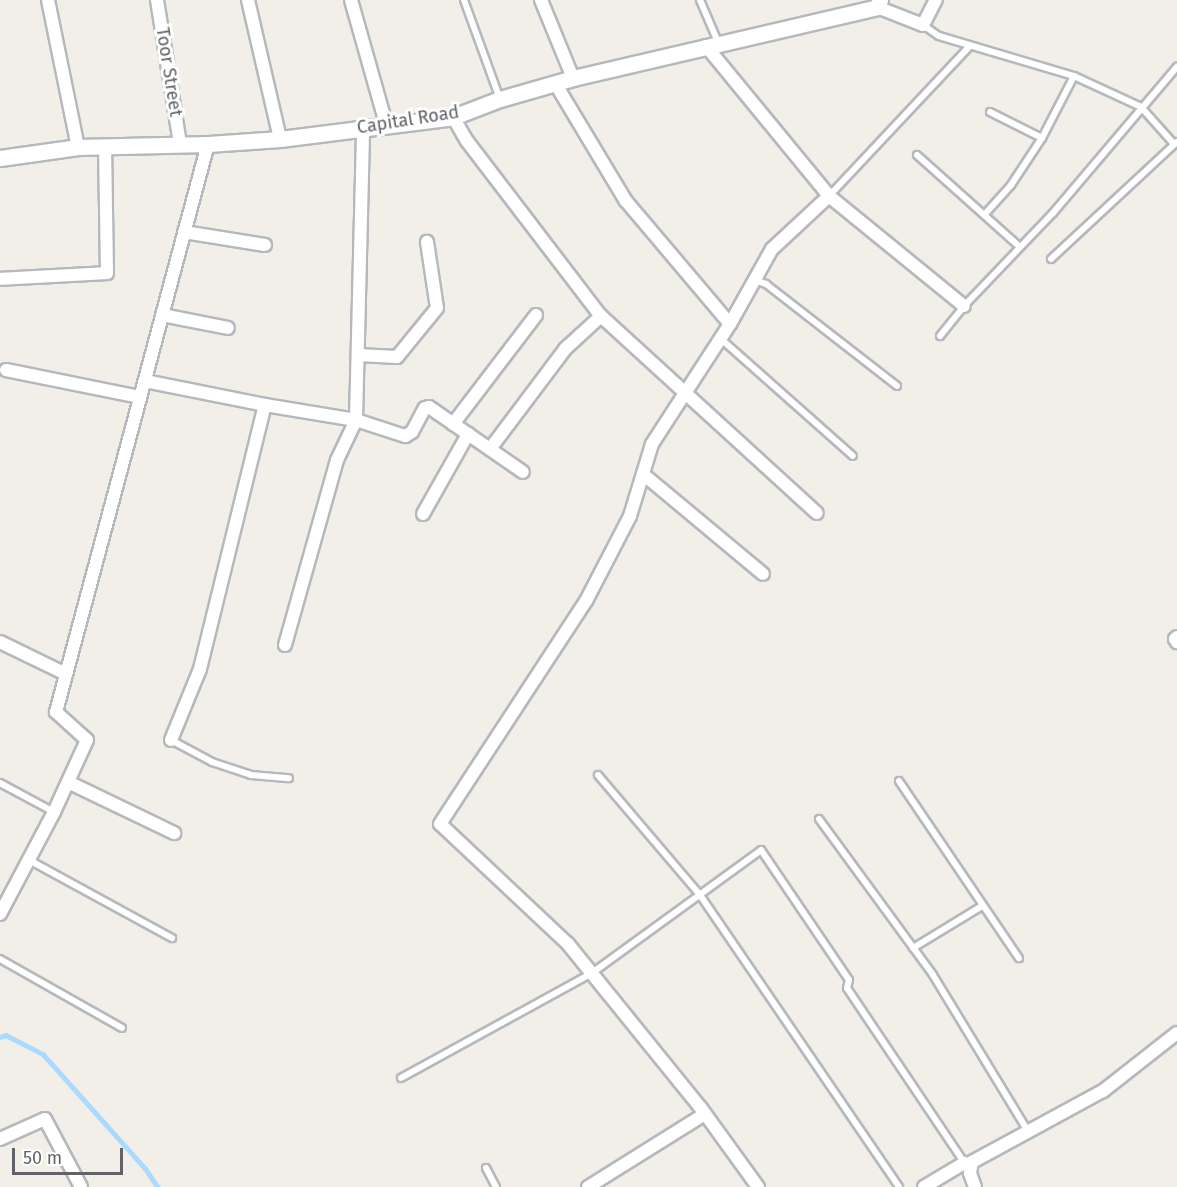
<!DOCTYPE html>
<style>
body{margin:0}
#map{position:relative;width:1177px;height:1187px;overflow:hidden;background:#f1efe8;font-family:"Fira Sans",sans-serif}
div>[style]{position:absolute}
.stream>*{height:4.5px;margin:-2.25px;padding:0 2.25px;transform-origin:2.25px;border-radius:2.25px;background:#aadaff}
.roads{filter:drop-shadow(2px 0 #b5b8bc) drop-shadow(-2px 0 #b5b8bc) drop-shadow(0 2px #b5b8bc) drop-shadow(0 -2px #b5b8bc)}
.service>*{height:6px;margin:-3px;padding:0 3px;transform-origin:3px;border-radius:3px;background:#fff}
.minor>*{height:12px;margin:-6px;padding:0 6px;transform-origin:6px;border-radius:6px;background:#fff}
.tertiary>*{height:15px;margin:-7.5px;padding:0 7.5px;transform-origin:7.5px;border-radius:7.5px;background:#fff}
span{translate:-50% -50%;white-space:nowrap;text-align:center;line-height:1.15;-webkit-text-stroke:6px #fff;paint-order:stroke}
.street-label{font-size:18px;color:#5f6368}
.scale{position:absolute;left:12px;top:1148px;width:111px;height:27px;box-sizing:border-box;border:3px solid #5f6368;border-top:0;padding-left:8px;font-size:18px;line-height:21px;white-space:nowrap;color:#5f6368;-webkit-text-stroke:4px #fff;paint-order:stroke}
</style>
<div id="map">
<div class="stream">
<div style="left:0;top:1037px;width:6px;rotate:-18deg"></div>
<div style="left:6px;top:1035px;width:42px;rotate:27.2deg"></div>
<div style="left:43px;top:1054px;width:153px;rotate:48.2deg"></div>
<div style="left:145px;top:1168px;width:23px;rotate:56deg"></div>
</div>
<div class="roads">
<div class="service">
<div style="left:464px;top:0;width:105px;rotate:70deg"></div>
<div style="left:700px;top:0;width:46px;rotate:66.8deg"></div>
<div style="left:923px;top:25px;width:19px;rotate:35deg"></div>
<div style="left:939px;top:36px;width:141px;rotate:16.5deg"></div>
<div style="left:1074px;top:76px;width:74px;rotate:24.8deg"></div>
<div style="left:1141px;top:107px;width:50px;rotate:48.3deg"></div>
<div style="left:990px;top:112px;width:58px;rotate:26.6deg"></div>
<div style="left:917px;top:155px;width:138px;rotate:41.8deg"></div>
<div style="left:829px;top:196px;width:206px;rotate:-46.8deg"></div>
<div style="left:985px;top:214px;width:39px;rotate:-48deg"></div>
<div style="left:1011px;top:185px;width:56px;rotate:-56.6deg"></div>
<div style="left:1042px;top:138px;width:70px;rotate:-62.7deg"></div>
<div style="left:1051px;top:259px;width:172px;rotate:-42.9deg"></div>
<div style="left:755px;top:280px;width:12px;rotate:20deg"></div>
<div style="left:766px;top:284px;width:166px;rotate:37.9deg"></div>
<div style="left:940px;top:336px;width:38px;rotate:-51deg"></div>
<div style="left:964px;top:306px;width:129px;rotate:-46.3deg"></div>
<div style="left:1053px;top:213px;width:192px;rotate:-49.7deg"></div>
<div style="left:721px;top:339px;width:176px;rotate:41.6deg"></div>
<div style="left:171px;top:740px;width:47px;rotate:28.2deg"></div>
<div style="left:212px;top:762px;width:41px;rotate:18.4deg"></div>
<div style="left:251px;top:775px;width:38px;rotate:5deg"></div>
<div style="left:598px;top:775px;width:157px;rotate:49.6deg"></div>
<div style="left:700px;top:895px;width:353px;rotate:55.7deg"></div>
<div style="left:899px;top:781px;width:214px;rotate:55.9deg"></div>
<div style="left:0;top:783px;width:61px;rotate:28.2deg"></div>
<div style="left:819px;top:819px;width:193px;rotate:53.8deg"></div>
<div style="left:933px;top:975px;width:183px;rotate:58.7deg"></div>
<div style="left:29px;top:860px;width:163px;rotate:28.6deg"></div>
<div style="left:913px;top:948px;width:81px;rotate:-31.3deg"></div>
<div style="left:0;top:959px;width:140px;rotate:29.5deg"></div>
<div style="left:401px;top:1078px;width:218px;rotate:-28.8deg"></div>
<div style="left:592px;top:973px;width:209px;rotate:-36deg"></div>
<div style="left:761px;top:850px;width:157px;rotate:55.9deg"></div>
<div style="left:849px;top:980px;width:8px;rotate:104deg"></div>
<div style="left:847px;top:988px;width:210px;rotate:56.1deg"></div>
<div style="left:486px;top:1168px;width:21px;rotate:62deg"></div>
</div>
<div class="minor">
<div style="left:48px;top:0;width:150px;rotate:78.5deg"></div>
<div style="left:157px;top:0;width:146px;rotate:80.9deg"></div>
<div style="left:248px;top:0;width:143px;rotate:77deg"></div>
<div style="left:351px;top:0;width:129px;rotate:74.2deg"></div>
<div style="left:541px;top:0;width:84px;rotate:67.7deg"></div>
<div style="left:877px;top:7px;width:49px;rotate:21.4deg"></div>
<div style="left:923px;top:25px;width:28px;rotate:-63deg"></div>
<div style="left:706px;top:46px;width:194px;rotate:50.6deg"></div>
<div style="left:829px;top:196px;width:174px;rotate:39.2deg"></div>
<div style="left:555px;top:83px;width:138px;rotate:59deg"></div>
<div style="left:626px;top:201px;width:161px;rotate:49.8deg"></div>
<div style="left:453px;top:117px;width:28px;rotate:60deg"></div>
<div style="left:467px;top:141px;width:220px;rotate:52.6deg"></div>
<div style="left:601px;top:316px;width:292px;rotate:42.4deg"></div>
<div style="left:184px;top:232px;width:82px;rotate:9.1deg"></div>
<div style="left:0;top:279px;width:107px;rotate:-3.2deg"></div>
<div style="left:107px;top:273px;width:127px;rotate:-90.9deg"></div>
<div style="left:162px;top:315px;width:67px;rotate:11.1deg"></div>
<div style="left:358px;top:355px;width:39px;rotate:3deg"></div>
<div style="left:397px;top:357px;width:63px;rotate:-50.8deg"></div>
<div style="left:437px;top:308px;width:67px;rotate:-98.6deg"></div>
<div style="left:6px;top:370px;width:137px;rotate:11.4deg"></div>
<div style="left:145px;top:381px;width:122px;rotate:11.3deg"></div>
<div style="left:265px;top:405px;width:92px;rotate:9.4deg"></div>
<div style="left:356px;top:420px;width:52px;rotate:18.1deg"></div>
<div style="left:405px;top:436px;width:8px;rotate:-30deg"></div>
<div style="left:412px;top:432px;width:27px;rotate:-62deg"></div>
<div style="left:425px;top:408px;width:4px;rotate:-14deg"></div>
<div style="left:429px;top:407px;width:114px;rotate:34.7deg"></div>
<div style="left:453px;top:424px;width:137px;rotate:-52.7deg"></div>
<div style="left:490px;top:449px;width:125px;rotate:-53.1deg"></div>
<div style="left:565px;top:349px;width:49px;rotate:-42.5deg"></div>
<div style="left:643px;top:474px;width:156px;rotate:39.8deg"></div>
<div style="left:423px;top:514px;width:92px;rotate:-60.6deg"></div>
<div style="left:1177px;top:637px;width:3px;rotate:135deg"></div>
<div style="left:1175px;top:639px;width:4px;rotate:56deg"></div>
<div style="left:0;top:642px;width:73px;rotate:25.9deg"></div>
<div style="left:285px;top:645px;width:192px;rotate:-74.3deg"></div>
<div style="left:337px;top:460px;width:44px;rotate:-64.6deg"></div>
<div style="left:356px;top:420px;width:292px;rotate:-88.6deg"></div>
<div style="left:171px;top:740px;width:77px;rotate:-67.8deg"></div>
<div style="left:200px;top:669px;width:272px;rotate:-76.2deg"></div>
<div style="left:68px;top:782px;width:118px;rotate:25.7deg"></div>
<div style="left:0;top:914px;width:115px;rotate:-62.1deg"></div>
<div style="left:54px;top:812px;width:79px;rotate:-65.4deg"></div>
<div style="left:87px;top:740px;width:42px;rotate:-137.9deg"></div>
<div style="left:56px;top:712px;width:588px;rotate:-75.02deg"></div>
<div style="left:0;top:1139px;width:49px;rotate:-24deg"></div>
<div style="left:45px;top:1119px;width:77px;rotate:62.1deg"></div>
<div style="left:588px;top:1187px;width:138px;rotate:-32deg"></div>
<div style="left:758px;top:1187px;width:99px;rotate:-125.9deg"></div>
<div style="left:700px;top:1107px;width:210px;rotate:-129deg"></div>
<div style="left:568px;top:944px;width:175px;rotate:-136.8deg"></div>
<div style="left:440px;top:824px;width:267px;rotate:-56.8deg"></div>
<div style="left:586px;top:601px;width:96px;rotate:-62.6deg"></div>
<div style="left:630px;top:516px;width:75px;rotate:-73deg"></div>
<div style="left:652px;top:444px;width:143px;rotate:-57deg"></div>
<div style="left:730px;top:324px;width:86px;rotate:-60.8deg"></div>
<div style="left:772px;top:249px;width:78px;rotate:-42.9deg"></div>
<div style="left:924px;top:1187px;width:47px;rotate:-31deg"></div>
<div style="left:975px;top:1187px;width:15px;rotate:-110deg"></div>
<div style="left:970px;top:1173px;width:11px;rotate:-80deg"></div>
<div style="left:972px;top:1162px;width:149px;rotate:-28.5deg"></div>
<div style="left:1103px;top:1091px;width:94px;rotate:-38.1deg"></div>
</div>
<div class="tertiary">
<div style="left:0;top:158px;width:79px;rotate:-8deg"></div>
<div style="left:78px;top:147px;width:130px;rotate:-1.3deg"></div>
<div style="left:208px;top:144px;width:72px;rotate:-4deg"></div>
<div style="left:280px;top:139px;width:174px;rotate:-7.2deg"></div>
<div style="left:453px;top:117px;width:50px;rotate:-21deg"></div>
<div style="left:500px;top:99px;width:76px;rotate:-16deg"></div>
<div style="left:573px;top:78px;width:312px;rotate:-13.1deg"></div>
<div style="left:877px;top:7px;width:8px;rotate:-67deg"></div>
</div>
</div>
<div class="street-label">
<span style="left:169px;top:72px;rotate:81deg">Toor Street</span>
<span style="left:408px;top:120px;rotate:-9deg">Capital Road</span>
</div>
<div class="scale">50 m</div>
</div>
